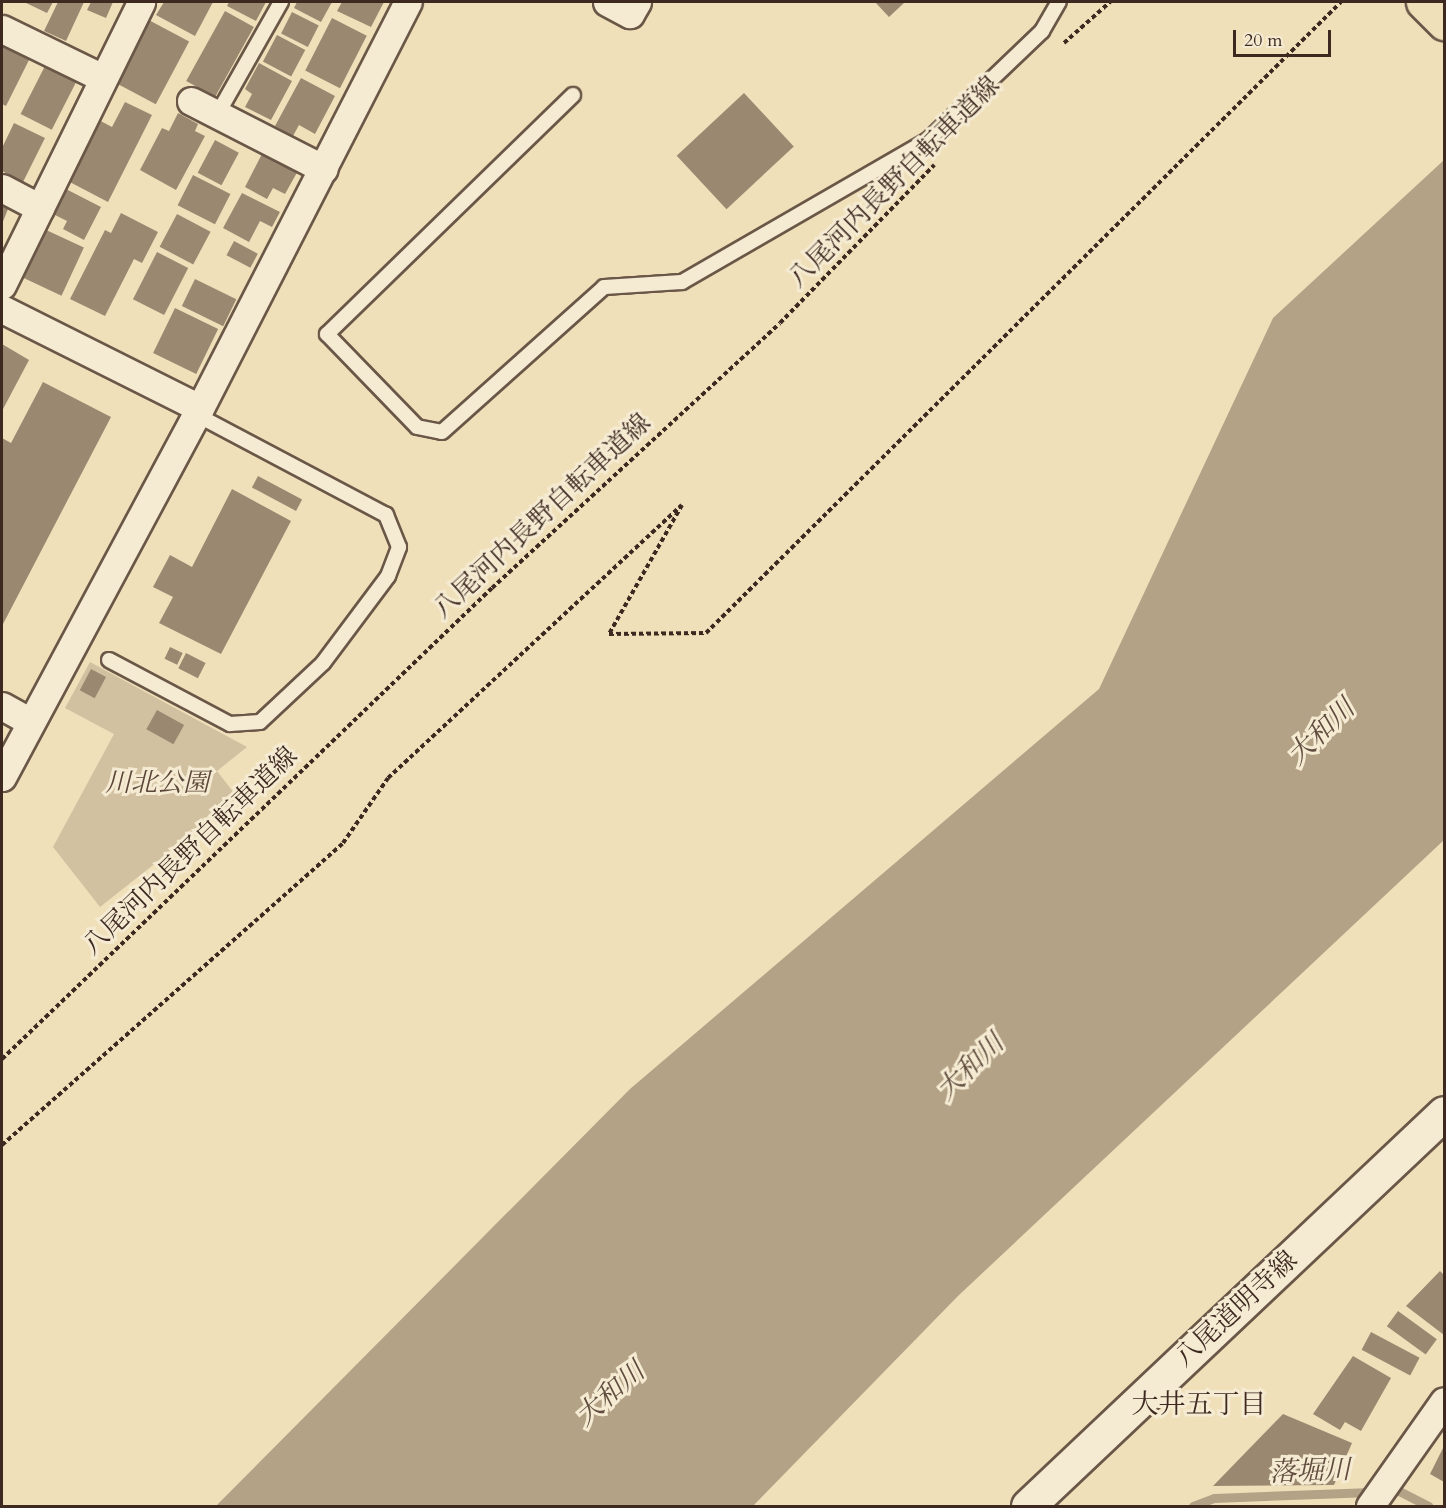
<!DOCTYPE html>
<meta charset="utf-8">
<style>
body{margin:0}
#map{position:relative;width:1446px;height:1508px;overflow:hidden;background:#f0e0ba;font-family:Cardo,"Noto Serif JP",serif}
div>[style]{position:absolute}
.green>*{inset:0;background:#d2c1a0}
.water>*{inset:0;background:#b3a286}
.stream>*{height:9px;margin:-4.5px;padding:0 4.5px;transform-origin:4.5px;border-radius:4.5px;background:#b3a286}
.building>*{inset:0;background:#9b8871;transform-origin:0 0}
.path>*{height:4px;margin-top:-2px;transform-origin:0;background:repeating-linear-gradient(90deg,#3e2921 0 4.5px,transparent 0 7.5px)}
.roads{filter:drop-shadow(2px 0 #6a5747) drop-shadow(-2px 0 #6a5747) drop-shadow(0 2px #6a5747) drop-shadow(0 -2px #6a5747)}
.lane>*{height:14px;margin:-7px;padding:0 7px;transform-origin:7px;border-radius:7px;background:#f5ebd2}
.street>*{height:27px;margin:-13.5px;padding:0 13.5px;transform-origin:13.5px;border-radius:13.5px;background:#f5ebd2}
.secondary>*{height:33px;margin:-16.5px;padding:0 16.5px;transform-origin:16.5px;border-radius:16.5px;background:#f5ebd2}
.highway>*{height:33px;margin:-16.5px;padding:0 16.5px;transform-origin:16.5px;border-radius:16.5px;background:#f0e0ba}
span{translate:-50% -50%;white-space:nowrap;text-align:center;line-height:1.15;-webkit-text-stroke:6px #f5ebd2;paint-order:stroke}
.street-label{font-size:26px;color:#3e2921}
.park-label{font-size:26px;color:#5c473a;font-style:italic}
.water-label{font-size:27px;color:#614d3f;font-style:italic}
.neighbourhood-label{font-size:27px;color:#3e2921}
.frame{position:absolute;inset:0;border:3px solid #3e2921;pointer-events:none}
.scale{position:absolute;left:1233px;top:30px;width:98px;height:27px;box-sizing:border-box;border:3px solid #3e2921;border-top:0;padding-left:8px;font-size:18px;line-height:21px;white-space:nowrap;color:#3e2921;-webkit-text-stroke:4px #f5ebd2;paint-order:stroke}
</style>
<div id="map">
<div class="green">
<div style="clip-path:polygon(90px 662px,247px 747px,217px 771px,238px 798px,100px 907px,53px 847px,114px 734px,65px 708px)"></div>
</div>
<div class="water">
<div style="clip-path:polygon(1444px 160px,1444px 840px,958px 1296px,753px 1506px,216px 1506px,630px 1089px,1099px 689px,1273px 318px)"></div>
</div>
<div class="stream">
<div style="left:1193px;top:1506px;width:22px;rotate:-21deg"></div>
<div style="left:1214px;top:1498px;width:185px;rotate:-2.2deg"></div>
<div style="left:1399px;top:1491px;width:33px;rotate:27deg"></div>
</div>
<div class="building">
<div style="clip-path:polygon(24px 2px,53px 2px,47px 13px)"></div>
<div style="clip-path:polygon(58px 2px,84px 2px,66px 41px,44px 31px)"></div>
<div style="clip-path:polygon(91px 2px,113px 2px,106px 18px,87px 10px)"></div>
<div style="clip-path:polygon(164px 2px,213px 2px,195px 36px,156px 15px)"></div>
<div style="clip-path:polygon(229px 2px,266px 2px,256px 21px,227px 6px)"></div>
<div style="clip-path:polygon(297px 2px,332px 2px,321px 22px,294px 8px)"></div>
<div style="clip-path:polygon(342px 2px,384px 2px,371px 27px,337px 11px)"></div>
<div style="clip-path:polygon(875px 2px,905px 2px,889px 17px)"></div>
<div style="left:225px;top:11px;width:33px;height:80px;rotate:29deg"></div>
<div style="left:292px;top:12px;width:30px;height:24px;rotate:27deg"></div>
<div style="left:145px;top:18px;width:50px;height:71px;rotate:28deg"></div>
<div style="left:332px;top:18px;width:39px;height:59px;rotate:27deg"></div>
<div style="left:277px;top:35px;width:32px;height:30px;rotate:28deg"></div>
<div style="clip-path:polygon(2px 44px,30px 58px,6px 106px,2px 104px)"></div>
<div style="clip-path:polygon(259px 63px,292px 81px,271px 120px,245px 107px,252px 94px,245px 89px)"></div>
<div style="left:46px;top:64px;width:35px;height:56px;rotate:27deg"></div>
<div style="clip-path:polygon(301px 78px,335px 96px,315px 134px,299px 125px,293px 136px,275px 126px)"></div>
<div style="left:744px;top:93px;width:73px;height:92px;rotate:47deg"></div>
<div style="clip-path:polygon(125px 102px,152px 115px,108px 202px,64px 179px,95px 118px,112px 127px)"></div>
<div style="clip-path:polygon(178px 113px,198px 124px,195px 131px,205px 136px,176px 190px,140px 170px,162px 128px,169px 131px)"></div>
<div style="clip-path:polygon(14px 123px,45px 138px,23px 182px,2px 171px,2px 148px)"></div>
<div style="left:215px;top:140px;width:27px;height:37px;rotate:28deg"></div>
<div style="clip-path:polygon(264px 150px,299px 169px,285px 194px,273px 188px,267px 199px,245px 187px)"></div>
<div style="left:193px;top:175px;width:42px;height:34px;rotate:27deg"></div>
<div style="clip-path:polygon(62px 187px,101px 207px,84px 240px,63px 229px,67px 221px,49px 212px)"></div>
<div style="clip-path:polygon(242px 193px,280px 212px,272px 227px,260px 221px,249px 242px,223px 228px)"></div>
<div style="clip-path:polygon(2px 206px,8px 209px,2px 224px)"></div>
<div style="clip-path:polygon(121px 213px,158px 232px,142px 263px,134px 259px,105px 316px,70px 299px,105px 230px,111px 233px)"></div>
<div style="left:177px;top:214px;width:38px;height:37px;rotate:28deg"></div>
<div style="left:44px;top:229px;width:44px;height:53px;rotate:25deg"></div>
<div style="left:234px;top:241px;width:27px;height:16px;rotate:28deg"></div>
<div style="left:157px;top:252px;width:35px;height:53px;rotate:27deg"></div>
<div style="left:195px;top:279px;width:46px;height:30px;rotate:26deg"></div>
<div style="left:175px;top:308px;width:48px;height:50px;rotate:26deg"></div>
<div style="clip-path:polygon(2px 344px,29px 360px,2px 411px)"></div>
<div style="clip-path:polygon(43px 382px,111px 417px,2px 626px,2px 438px,11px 443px)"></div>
<div style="left:258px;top:476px;width:50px;height:13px;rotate:28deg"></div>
<div style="clip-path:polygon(232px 489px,291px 521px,221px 654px,159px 623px,173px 597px,153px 587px,170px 555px,192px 567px)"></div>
<div style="left:170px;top:647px;width:14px;height:13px;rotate:25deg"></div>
<div style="left:186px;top:653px;width:22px;height:17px;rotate:27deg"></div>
<div style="left:91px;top:669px;width:17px;height:24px;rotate:28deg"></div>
<div style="left:157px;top:710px;width:31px;height:22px;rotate:29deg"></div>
<div style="clip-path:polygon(1440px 1271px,1444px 1275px,1444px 1335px,1406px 1306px)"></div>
<div style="left:1398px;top:1311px;width:48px;height:19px;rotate:36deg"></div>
<div style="left:1371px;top:1332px;width:55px;height:20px;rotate:28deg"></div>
<div style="clip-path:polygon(1353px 1356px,1391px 1378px,1361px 1431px,1345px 1422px,1340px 1430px,1313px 1414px)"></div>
<div style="clip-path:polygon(1283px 1414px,1352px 1443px,1334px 1485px,1213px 1486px)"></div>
<div style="clip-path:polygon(1444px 1446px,1444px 1482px,1430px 1474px)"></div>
</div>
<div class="path">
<div style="left:1064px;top:43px;width:62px;rotate:-41.7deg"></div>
<div style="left:2px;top:1059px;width:680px;rotate:-43.87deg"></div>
<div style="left:492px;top:588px;width:391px;rotate:-42.6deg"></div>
<div style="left:780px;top:323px;width:221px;rotate:-45.7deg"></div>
<div style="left:2px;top:1145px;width:456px;rotate:-41.5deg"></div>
<div style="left:343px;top:843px;width:79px;rotate:-55.3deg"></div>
<div style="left:388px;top:778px;width:401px;rotate:-42.9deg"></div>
<div style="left:682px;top:505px;width:148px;rotate:119.5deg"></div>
<div style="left:609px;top:634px;width:97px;rotate:-0.6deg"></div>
<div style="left:706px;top:633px;width:895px;rotate:-44.82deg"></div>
</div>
<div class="roads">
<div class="lane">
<div style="left:573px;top:95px;width:343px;rotate:135.8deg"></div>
<div style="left:327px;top:334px;width:129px;rotate:45.9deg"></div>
<div style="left:417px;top:427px;width:25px;rotate:11deg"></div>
<div style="left:442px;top:432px;width:217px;rotate:-41.8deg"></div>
<div style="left:604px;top:287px;width:78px;rotate:-3.7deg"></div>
<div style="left:682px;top:282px;width:284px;rotate:-30deg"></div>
<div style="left:928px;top:140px;width:158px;rotate:-43.7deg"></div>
<div style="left:1042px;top:31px;width:34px;rotate:-60deg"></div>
<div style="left:217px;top:115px;width:130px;rotate:-60.5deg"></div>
<div style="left:109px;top:660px;width:137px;rotate:27.9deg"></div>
<div style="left:230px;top:724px;width:30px;rotate:-4deg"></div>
<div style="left:260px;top:722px;width:86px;rotate:-43.1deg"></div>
<div style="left:323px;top:663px;width:109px;rotate:-53.2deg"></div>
<div style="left:388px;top:576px;width:31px;rotate:-69deg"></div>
<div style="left:399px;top:547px;width:35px;rotate:-112deg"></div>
<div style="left:386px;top:515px;width:214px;rotate:-152.1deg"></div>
</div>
<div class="street">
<div style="left:607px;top:2px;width:26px;rotate:28deg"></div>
<div style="left:630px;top:14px;width:14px;rotate:-60deg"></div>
<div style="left:2px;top:29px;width:112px;rotate:25.9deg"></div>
<div style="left:191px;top:101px;width:149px;rotate:27.1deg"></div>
<div style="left:2px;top:188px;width:43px;rotate:27.8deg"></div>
<div style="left:2px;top:285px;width:315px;rotate:-63.8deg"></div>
<div style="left:2px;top:309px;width:221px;rotate:26.6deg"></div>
<div style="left:2px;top:706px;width:33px;rotate:29deg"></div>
<div style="left:2px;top:777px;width:419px;rotate:-61.8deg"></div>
<div style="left:200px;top:408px;width:456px;rotate:-62.9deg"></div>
<div style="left:1370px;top:1506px;width:128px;rotate:-54.8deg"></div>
</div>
<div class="secondary">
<div style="left:1028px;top:1506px;width:572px;rotate:-43.37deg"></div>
</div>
<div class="highway">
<div style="left:1423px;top:2px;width:30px;rotate:45deg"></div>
</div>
</div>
<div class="street-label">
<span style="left:894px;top:182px;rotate:-45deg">八尾河内長野自転車道線</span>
<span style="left:542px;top:516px;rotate:-43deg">八尾河内長野自転車道線</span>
<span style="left:190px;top:851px;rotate:-44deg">八尾河内長野自転車道線</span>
<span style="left:1236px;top:1309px;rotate:-43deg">八尾道明寺線</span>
</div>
<div class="park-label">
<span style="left:157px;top:783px">川北公園</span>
</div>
<div class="water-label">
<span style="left:1321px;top:732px;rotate:-44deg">大和川</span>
<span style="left:970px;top:1067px;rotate:-44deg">大和川</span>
<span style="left:610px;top:1394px;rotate:-41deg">大和川</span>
<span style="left:1310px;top:1471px;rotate:-2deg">落堀川</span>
</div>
<div class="neighbourhood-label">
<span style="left:1199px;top:1405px">大井五丁目</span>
</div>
<div class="frame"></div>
<div class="scale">20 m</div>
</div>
